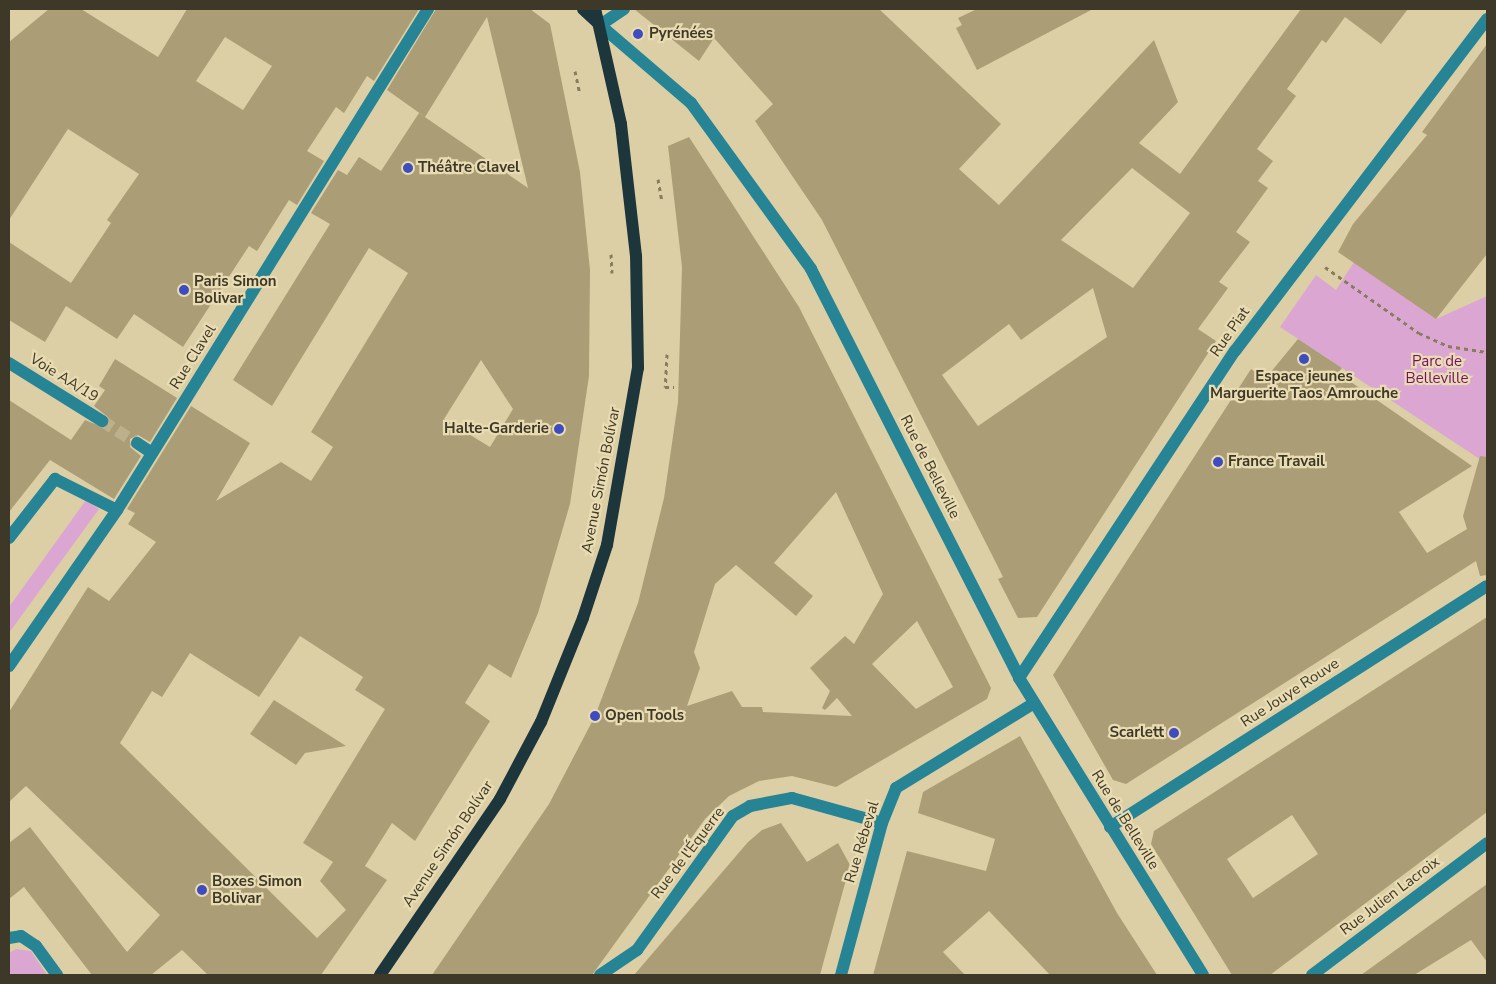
<!DOCTYPE html>
<meta charset="utf-8">
<style>
body{margin:0}
#map{position:relative;width:1496px;height:984px;overflow:hidden;background:#ddcfa5;font-family:"Nunito Sans",sans-serif}
div>[style]{position:absolute}
.green>*{inset:0;background:#dba7d2}
.building>*{inset:0;background:#ab9e76}
.minor-tunnel>*{height:12px;margin-top:-6px;transform-origin:0;background:repeating-linear-gradient(90deg,#bdb18c 0 12px,transparent 0 18px)}
.path>*{height:3px;margin-top:-1.5px;transform-origin:0;background:repeating-linear-gradient(90deg,#867d60 0 4px,transparent 0 8px)}
.minor>*{height:12px;margin:-6px;padding:0 6px;transform-origin:6px;border-radius:6px;background:#268495}
.major>*{height:12px;margin:-6px;padding:0 6px;transform-origin:6px;border-radius:6px;background:#1c363b}
.dots>*{width:14px;height:14px;translate:-50% -50%;box-sizing:border-box;border:2px solid #eadcb2;border-radius:50%}
span{translate:-50% -50%;white-space:nowrap;text-align:center;line-height:1.15;-webkit-text-stroke:4.5px #eadcb2;paint-order:stroke}
.poi-label{font-size:15px;color:#3d3827;font-weight:700}
.left{translate:0 -50%;text-align:left}
.right{translate:-100% -50%;text-align:right}
.street-label{font-size:15px;color:#3d3827}
.park-label{font-size:15px;color:#740e6b}
.frame{position:absolute;inset:0;border:10px solid #3d3827;pointer-events:none}
</style>
<div id="map">
<div class="green">
<div style="clip-path:polygon(1354px 262px,1436px 319px,1487px 296px,1487px 456px,1481px 460px,1280px 327px,1316px 275px,1336px 290px)"></div>
<div style="clip-path:polygon(86px 500px,99px 509px,9px 633px,9px 607px)"></div>
<div style="clip-path:polygon(16px 949px,31px 951px,47px 975px,9px 975px,9px 953px)"></div>
</div>
<div class="building">
<div style="clip-path:polygon(evenodd,49px 9px,81px 9px,158px 57px,187px 9px,419px 9px,374px 81px,367px 76px,344px 113px,336px 107px,307px 151px,324px 161px,297px 205px,289px 200px,257px 251px,249px 246px,183px 347px,134px 314px,117px 339px,66px 306px,45px 342px,9px 320px,9px 242px,71px 283px,111px 223px,107px 220px,139px 174px,68px 129px,9px 220px,9px 42px,49px 9px,225px 37px,272px 66px,243px 110px,196px 81px,225px 37px)"></div>
<div style="clip-path:polygon(evenodd,436px 9px,530px 9px,550px 24px,580px 172px,590px 270px,589px 376px,570px 504px,538px 613px,511px 678px,489px 664px,465px 703px,490px 721px,415px 841px,392px 823px,365px 866px,387px 880px,321px 975px,208px 975px,182px 950px,151px 975px,92px 975px,24px 887px,9px 899px,9px 843px,30px 827px,127px 952px,160px 915px,26px 786px,9px 802px,9px 712px,88px 587px,109px 601px,156px 542px,128px 524px,135px 513px,127px 509px,191px 406px,250px 443px,216px 501px,281px 462px,311px 481px,333px 447px,311px 432px,408px 273px,369px 248px,272px 406px,233px 380px,330px 224px,311px 213px,338px 170px,347px 175px,359px 157px,381px 171px,419px 113px,528px 188px,487px 17px,425px 117px,387px 90px,436px 9px,481px 360px,513px 409px,490px 447px,444px 419px,481px 360px,436px 9px,300px 636px,363px 677px,355px 690px,385px 709px,303px 843px,333px 862px,320px 881px,346px 910px,317px 938px,120px 743px,152px 691px,162px 697px,190px 653px,259px 697px,300px 636px)"></div>
<div style="clip-path:polygon(evenodd,634px 9px,879px 9px,1001px 124px,959px 169px,999px 205px,1154px 40px,1178px 102px,1139px 143px,1180px 174px,1301px 9px,1408px 9px,1381px 44px,1345px 17px,1326px 43px,1322px 40px,1287px 89px,1296px 96px,1257px 149px,1273px 161px,1258px 181px,1268px 188px,1236px 232px,1250px 242px,1219px 282px,1228px 288px,1198px 329px,1216px 341px,1037px 617px,1018px 618px,998px 579px,1003px 577px,991px 553px,822px 220px,755px 121px,773px 104px,714px 38px,699px 61px,634px 9px,1132px 168px,1190px 213px,1133px 288px,1061px 240px,1132px 168px,634px 9px,1093px 288px,1107px 337px,978px 426px,942px 375px,1009px 324px,1021px 340px,1093px 288px)"></div>
<div style="clip-path:polygon(977px 9px,1093px 9px,977px 70px,956px 28px,962px 25px,958px 18px)"></div>
<div style="clip-path:polygon(1487px 44px,1487px 254px,1436px 319px,1338px 252px,1353px 224px,1427px 135px,1422px 132px)"></div>
<div style="clip-path:polygon(evenodd,689px 137px,799px 307px,991px 688px,987px 699px,836px 787px,792px 776px,759px 781px,729px 796px,705px 819px,592px 975px,432px 975px,549px 804px,595px 716px,638px 603px,664px 498px,678px 402px,682px 267px,668px 146px,689px 137px,836px 492px,883px 594px,854px 644px,845px 636px,810px 668px,830px 691px,822px 708px,825px 710px,837px 698px,852px 716px,763px 712px,762px 707px,742px 707px,732px 691px,687px 706px,700px 668px,694px 652px,715px 584px,736px 565px,796px 616px,813px 596px,774px 563px,836px 492px,689px 137px,917px 621px,953px 687px,916px 709px,872px 664px,917px 621px)"></div>
<div style="clip-path:polygon(1298px 339px,1342px 368px,1338px 373px,1472px 466px,1399px 512px,1427px 553px,1467px 529px,1463px 516px,1480px 456px,1487px 457px,1487px 575px,1480px 576px,1476px 561px,1126px 784px,1113px 780px,1053px 675px,1251px 369px,1265px 379px)"></div>
<div style="clip-path:polygon(115px 359px,177px 398px,150px 442px,138px 435px,130px 439px,130px 447px,141px 456px,114px 499px,50px 460px,9px 512px,9px 400px,71px 440px,85px 420px,105px 428px,109px 418px,94px 406px,105px 390px,99px 386px)"></div>
<div style="clip-path:polygon(evenodd,1487px 617px,1487px 812px,1270px 975px,1232px 975px,1151px 844px,1154px 831px,1487px 617px,1292px 815px,1318px 854px,1253px 898px,1227px 859px,1292px 815px)"></div>
<div style="clip-path:polygon(274px 700px,346px 746px,305px 753px,296px 765px,250px 734px)"></div>
<div style="clip-path:polygon(1020px 736px,1117px 913px,1157px 975px,1050px 975px,989px 911px,943px 952px,965px 975px,873px 975px,907px 851px,986px 871px,995px 839px,918px 813px,923px 792px)"></div>
<div style="clip-path:polygon(781px 823px,807px 862px,838px 843px,850px 865px,820px 975px,634px 975px,748px 842px,762px 830px)"></div>
<div style="clip-path:polygon(1487px 884px,1487px 962px,1471px 940px,1414px 975px,1361px 975px)"></div>
</div>
<div class="minor-tunnel">
<div style="left:102px;top:421px;width:41px;rotate:32.2deg"></div>
</div>
<div class="path">
<div style="left:575px;top:71px;width:24px;rotate:78deg"></div>
<div style="left:658px;top:179px;width:23px;rotate:80deg"></div>
<div style="left:611px;top:254px;width:19px;rotate:87deg"></div>
<div style="left:1325px;top:267px;width:115px;rotate:35.1deg"></div>
<div style="left:1419px;top:333px;width:32px;rotate:24deg"></div>
<div style="left:1448px;top:346px;width:39px;rotate:9deg"></div>
<div style="left:667px;top:354px;width:33px;rotate:93deg"></div>
<div style="left:665px;top:387px;width:9px"></div>
</div>
<div class="minor">
<div style="left:624px;top:9px;width:29px;rotate:146deg"></div>
<div style="left:600px;top:25px;width:120px;rotate:40.6deg"></div>
<div style="left:691px;top:103px;width:205px;rotate:54.1deg"></div>
<div style="left:811px;top:269px;width:459px;rotate:63deg"></div>
<div style="left:1019px;top:678px;width:349px;rotate:58.2deg"></div>
<div style="left:9px;top:363px;width:110px;rotate:31.9deg"></div>
<div style="left:137px;top:443px;width:18px;rotate:34deg"></div>
<div style="left:9px;top:538px;width:75px;rotate:-52.1deg"></div>
<div style="left:55px;top:479px;width:69px;rotate:26.6deg"></div>
<div style="left:9px;top:666px;width:190px;rotate:-55.3deg"></div>
<div style="left:117px;top:510px;width:590px;rotate:-58.17deg"></div>
<div style="left:1019px;top:678px;width:392px;rotate:-56.6deg"></div>
<div style="left:1235px;top:351px;width:417px;rotate:-52.8deg"></div>
<div style="left:1110px;top:827px;width:447px;rotate:-32.6deg"></div>
<div style="left:9px;top:938px;width:12px;rotate:-9deg"></div>
<div style="left:21px;top:936px;width:18px;rotate:34deg"></div>
<div style="left:36px;top:946px;width:36px;rotate:54deg"></div>
<div style="left:600px;top:975px;width:45px;rotate:-34deg"></div>
<div style="left:637px;top:950px;width:165px;rotate:-54.4deg"></div>
<div style="left:733px;top:816px;width:20px;rotate:-30deg"></div>
<div style="left:750px;top:806px;width:43px;rotate:-10.8deg"></div>
<div style="left:792px;top:798px;width:93px;rotate:15.5deg"></div>
<div style="left:841px;top:975px;width:157px;rotate:-74.9deg"></div>
<div style="left:882px;top:823px;width:38px;rotate:-68deg"></div>
<div style="left:896px;top:788px;width:162px;rotate:-31.6deg"></div>
<div style="left:1312px;top:975px;width:219px;rotate:-37deg"></div>
</div>
<div class="major">
<div style="left:583px;top:9px;width:21px;rotate:43deg"></div>
<div style="left:380px;top:975px;width:213px;rotate:-55.7deg"></div>
<div style="left:500px;top:799px;width:87px;rotate:-62deg"></div>
<div style="left:541px;top:722px;width:112px;rotate:-68deg"></div>
<div style="left:583px;top:618px;width:77px;rotate:-71.8deg"></div>
<div style="left:607px;top:545px;width:180px;rotate:-80.1deg"></div>
<div style="left:638px;top:368px;width:112px;rotate:-91deg"></div>
<div style="left:636px;top:256px;width:133px;rotate:-96.5deg"></div>
<div style="left:621px;top:124px;width:118px;rotate:-102.7deg"></div>
</div>
<div class="dots">
<div style="left:638px;top:34px;background:#3e4cc0"></div>
<div style="left:408px;top:168px;background:#3e4cc0"></div>
<div style="left:184px;top:290px;background:#3e4cc0"></div>
<div style="left:1304px;top:359px;background:#3e4cc0"></div>
<div style="left:559px;top:429px;background:#3e4cc0"></div>
<div style="left:1218px;top:462px;background:#3e4cc0"></div>
<div style="left:595px;top:716px;background:#3e4cc0"></div>
<div style="left:1174px;top:733px;background:#3e4cc0"></div>
<div style="left:202px;top:890px;background:#3e4cc0"></div>
</div>
<div class="poi-label">
<span class="left" style="left:649px;top:34px">Pyrénées</span>
<span class="left" style="left:418px;top:168px">Théâtre Clavel</span>
<span class="left" style="left:194px;top:290px">Paris Simon<br>Bolivar</span>
<span style="left:1304px;top:385px">Espace jeunes<br>Marguerite Taos Amrouche</span>
<span class="right" style="left:549px;top:429px">Halte-Garderie</span>
<span class="left" style="left:1228px;top:462px">France Travail</span>
<span class="left" style="left:605px;top:716px">Open Tools</span>
<span class="right" style="left:1164px;top:733px">Scarlett</span>
<span class="left" style="left:212px;top:890px">Boxes Simon<br>Bolivar</span>
</div>
<div class="street-label">
<span style="left:1230px;top:332px;rotate:-55deg">Rue Piat</span>
<span style="left:193px;top:357px;rotate:-58deg">Rue Clavel</span>
<span style="left:64px;top:378px;rotate:32deg">Voie AA/19</span>
<span style="left:930px;top:467px;rotate:63deg">Rue de Belleville</span>
<span style="left:601px;top:480px;rotate:-79deg">Avenue Simón Bolívar</span>
<span style="left:1290px;top:693px;rotate:-33deg">Rue Jouye Rouve</span>
<span style="left:1125px;top:820px;rotate:58deg">Rue de Belleville</span>
<span style="left:862px;top:842px;rotate:-73deg">Rue Rébeval</span>
<span style="left:448px;top:844px;rotate:-56deg">Avenue Simón Bolívar</span>
<span style="left:688px;top:853px;rotate:-53deg">Rue de l'Équerre</span>
<span style="left:1390px;top:896px;rotate:-37deg">Rue Julien Lacroix</span>
</div>
<div class="park-label">
<span style="left:1437px;top:370px">Parc de<br>Belleville</span>
</div>
<div class="frame"></div>
</div>
